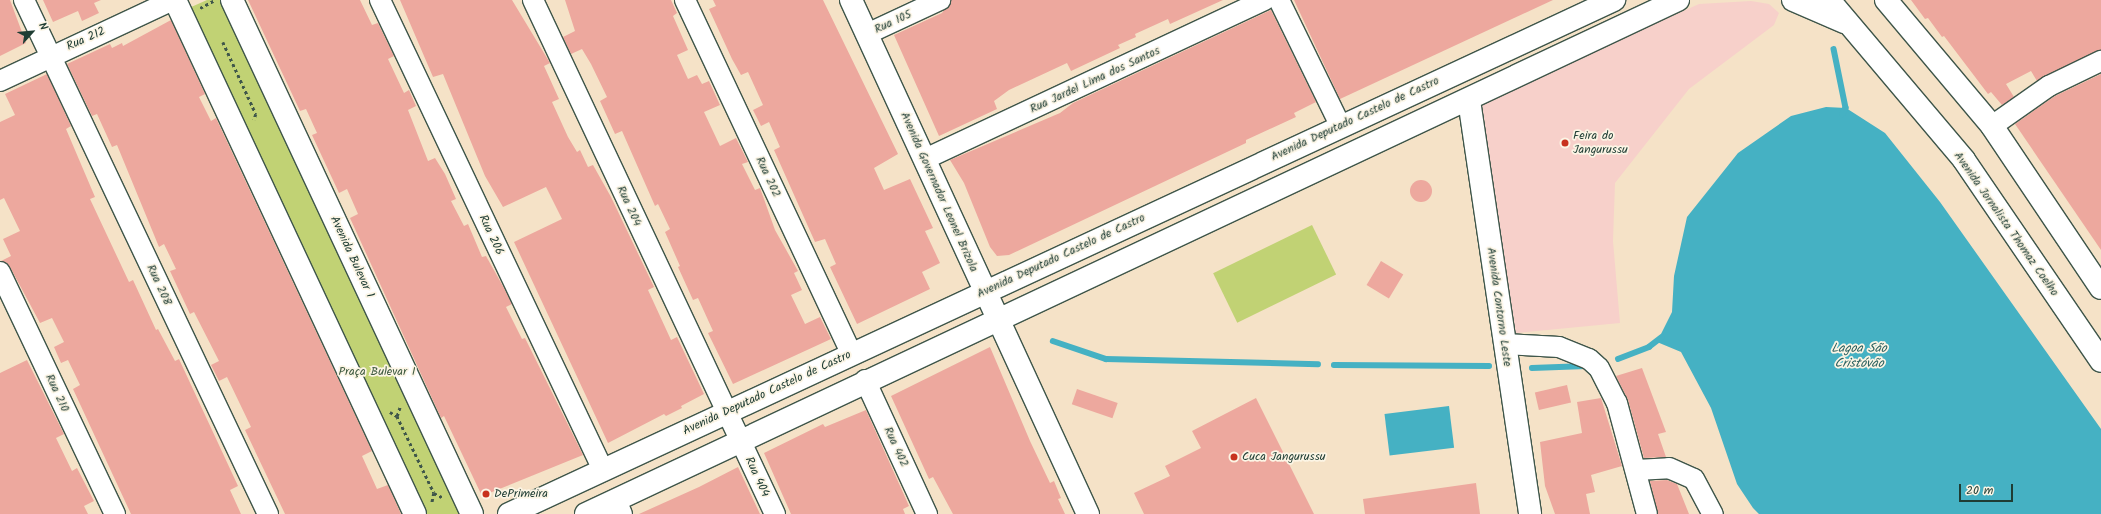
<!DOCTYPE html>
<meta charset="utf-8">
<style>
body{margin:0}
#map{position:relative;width:2101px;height:514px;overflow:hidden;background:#f5e2c7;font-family:Kalam,sans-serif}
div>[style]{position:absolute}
.built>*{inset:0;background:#f7d0ca}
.green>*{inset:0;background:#c1d274;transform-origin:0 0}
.water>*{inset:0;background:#45b1c3;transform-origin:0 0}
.stream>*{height:5.5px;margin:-2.75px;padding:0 2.75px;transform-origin:2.75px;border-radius:2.75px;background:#45b1c3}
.building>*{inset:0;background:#eda89e;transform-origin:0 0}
.round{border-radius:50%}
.path>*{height:2.5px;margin-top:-1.25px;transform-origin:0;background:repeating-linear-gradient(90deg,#3f564a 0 3px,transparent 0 6px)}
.roads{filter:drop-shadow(1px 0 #3f564a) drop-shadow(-1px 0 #3f564a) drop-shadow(0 1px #3f564a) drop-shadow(0 -1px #3f564a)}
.street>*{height:20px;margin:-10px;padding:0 10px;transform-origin:10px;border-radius:10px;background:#fff}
.secondary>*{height:22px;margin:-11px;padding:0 11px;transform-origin:11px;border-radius:11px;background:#fff}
.primary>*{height:22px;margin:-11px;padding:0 11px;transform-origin:11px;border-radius:11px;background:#fff}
.dots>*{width:11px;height:11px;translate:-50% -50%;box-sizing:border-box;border:2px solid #fcf5e5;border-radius:50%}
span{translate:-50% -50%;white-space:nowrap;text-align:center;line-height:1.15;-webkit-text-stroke:3.5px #fcf5e5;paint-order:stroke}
.street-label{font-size:12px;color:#1f3d34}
.poi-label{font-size:12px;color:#1f3d34}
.left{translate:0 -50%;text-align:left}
.park-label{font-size:12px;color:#3f5b41}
.water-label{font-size:13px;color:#2a605f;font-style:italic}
.north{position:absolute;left:12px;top:12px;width:40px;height:40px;-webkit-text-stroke:3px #fcf5e5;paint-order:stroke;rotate:63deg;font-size:11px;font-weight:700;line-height:16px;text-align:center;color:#1f3d34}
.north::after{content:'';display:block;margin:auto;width:14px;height:18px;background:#1f3d34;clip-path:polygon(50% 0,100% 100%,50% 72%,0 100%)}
.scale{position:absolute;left:1959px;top:484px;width:54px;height:18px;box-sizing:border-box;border:2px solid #1f3d34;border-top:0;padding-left:5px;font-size:12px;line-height:14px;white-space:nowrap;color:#1f3d34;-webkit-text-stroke:3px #fcf5e5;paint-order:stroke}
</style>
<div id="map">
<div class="built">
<div style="clip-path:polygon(1751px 1px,1769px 4px,1779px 13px,1774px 25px,1689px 89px,1615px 183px,1613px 241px,1620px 323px,1516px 333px,1477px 103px,1699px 4px)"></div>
</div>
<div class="green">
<div style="clip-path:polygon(207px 0,223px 0,463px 514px,424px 514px,189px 8px)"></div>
<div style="left:1312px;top:225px;width:55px;height:110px;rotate:64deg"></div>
</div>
<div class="water">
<div style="clip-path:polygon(1826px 107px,1846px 108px,1885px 133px,1940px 202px,2101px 429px,2101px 514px,1759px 514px,1753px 508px,1737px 484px,1711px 408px,1681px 352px,1657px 342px,1672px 312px,1674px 276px,1687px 217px,1738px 153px,1791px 116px)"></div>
<div style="left:1449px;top:406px;width:42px;height:65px;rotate:83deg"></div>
</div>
<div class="stream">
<div style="left:1834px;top:49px;width:60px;rotate:78.5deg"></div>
<div style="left:1846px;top:108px;width:7px;rotate:117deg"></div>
<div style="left:1053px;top:341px;width:56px;rotate:18.8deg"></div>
<div style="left:1106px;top:359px;width:212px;rotate:1.4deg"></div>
<div style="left:1618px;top:359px;width:33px;rotate:-21deg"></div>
<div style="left:1649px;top:347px;width:16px;rotate:-38deg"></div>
<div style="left:1334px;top:365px;width:155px;rotate:0.4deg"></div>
<div style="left:1532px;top:368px;width:54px;rotate:-2.1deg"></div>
</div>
<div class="building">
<div style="clip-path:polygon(0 0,10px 0,26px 43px,0 56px)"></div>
<div style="clip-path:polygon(43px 0,101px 0,94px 3px,99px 13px,82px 21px,78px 11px,53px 22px)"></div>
<div style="clip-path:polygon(248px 0,360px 0,372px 25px,378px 23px,394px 56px,388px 59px,404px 93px,409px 90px,416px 106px,408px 110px,428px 161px,435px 158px,445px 174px,456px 199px,451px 201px,464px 226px,468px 224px,482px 257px,486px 256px,504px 288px,512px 304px,506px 307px,522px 339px,525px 338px,583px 455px,482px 496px,444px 416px,441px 418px,350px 218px,358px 214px,347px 189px,339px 193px,312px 135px,317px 133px,306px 109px,300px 111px)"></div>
<div style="clip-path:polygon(400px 0,512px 0,550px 63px,544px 66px,559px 99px,552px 102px,568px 137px,577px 152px,580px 150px,588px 167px,593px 165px,611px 197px,654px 287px,648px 290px,671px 340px,677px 337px,704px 394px,681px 406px,682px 408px,666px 416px,664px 414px,608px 443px,514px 242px,562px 219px,546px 187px,503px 207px,485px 176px,443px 74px,433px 77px)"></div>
<div style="clip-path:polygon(565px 0,671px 0,677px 13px,673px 16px,688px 50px,677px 55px,688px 79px,697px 75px,702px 84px,709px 81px,720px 105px,704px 112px,720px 146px,736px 138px,748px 162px,742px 164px,755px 190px,760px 188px,775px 230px,798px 271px,794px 273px,802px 290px,791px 295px,805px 324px,820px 317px,831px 339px,733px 384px,708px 333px,713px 331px,698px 298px,693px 300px,678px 267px,680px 266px,665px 232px,670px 229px,658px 204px,655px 206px,622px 131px,615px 134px,600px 101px,607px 97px,591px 64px,582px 49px,571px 54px,563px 37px,575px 31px)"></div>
<div style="clip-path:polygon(713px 0,823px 0,898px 154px,874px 168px,884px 190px,910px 179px,933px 228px,925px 231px,940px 263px,922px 272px,930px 289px,857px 324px,830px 267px,836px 264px,825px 239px,815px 242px,774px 150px,780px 147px,769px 122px,761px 126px,753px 110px,763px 105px,748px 72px,741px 75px,732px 59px,709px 9px,716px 6px)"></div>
<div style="clip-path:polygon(951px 0,1223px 0,1170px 24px,1168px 19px,1135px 34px,1136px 37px,1118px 45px,1120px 48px,1071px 71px,1067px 63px,1009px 90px,994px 101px,997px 109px,939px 136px,894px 35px,942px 13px)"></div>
<div style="clip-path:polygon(1294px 0,1553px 0,1340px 99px)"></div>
<div style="clip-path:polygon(1911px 0,2101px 0,2101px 50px,2037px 81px,2031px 71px,2006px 84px,2014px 97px,2002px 105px,1991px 92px,1988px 94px,1944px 36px,1942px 37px,1928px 18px,1925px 19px)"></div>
<div style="clip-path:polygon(1271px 10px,1316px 102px,1294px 113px,1296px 117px,1246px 140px,1246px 143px,1009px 255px,997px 256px,990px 247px,964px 183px,950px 160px,1060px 113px,1073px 103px)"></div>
<div style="clip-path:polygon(171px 20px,205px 94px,199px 97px,211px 121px,216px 118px,372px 451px,362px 456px,377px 489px,388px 485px,401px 514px,285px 514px,245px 430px,251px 427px,227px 377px,219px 381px,211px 365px,219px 361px,194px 312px,190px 314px,170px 271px,176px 269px,164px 244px,159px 247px,117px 145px,112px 147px,97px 114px,92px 116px,67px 64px,110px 44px,112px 48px,122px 43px,123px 46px)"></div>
<div style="clip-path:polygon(47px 74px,71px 126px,66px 129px,95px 197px,90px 199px,129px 282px,133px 280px,156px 330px,158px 329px,175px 361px,179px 359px,238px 486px,230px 490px,241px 514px,131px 514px,73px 389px,80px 385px,68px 360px,61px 363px,54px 347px,64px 342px,52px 318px,40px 323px,10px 267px,1px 261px,11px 256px,3px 239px,20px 231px,4px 198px,0 200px,0 122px,15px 115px,5px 94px)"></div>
<div style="clip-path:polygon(2101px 74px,2101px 250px,2015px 124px,2055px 96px)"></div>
<div class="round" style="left:1410px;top:180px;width:22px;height:22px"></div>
<div style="left:1381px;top:261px;width:26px;height:28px;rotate:31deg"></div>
<div style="clip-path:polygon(990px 347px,1030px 441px,1050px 483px,1054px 481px,1061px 498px,1058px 499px,1065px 514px,953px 514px,933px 477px,929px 479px,891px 396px)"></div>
<div style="clip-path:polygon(27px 360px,64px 434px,56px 438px,72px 471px,77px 468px,94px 501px,84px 506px,88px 514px,0 514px,0 373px)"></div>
<div style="clip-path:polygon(1642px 368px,1666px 432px,1658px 434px,1666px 457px,1644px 458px,1628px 400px,1616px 376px)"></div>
<div style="left:1567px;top:385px;width:18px;height:33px;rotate:77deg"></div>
<div style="left:1077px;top:389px;width:43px;height:16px;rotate:19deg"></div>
<div style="clip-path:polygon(1256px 398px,1314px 514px,1144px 514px,1134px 493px,1170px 476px,1165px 466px,1201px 448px,1192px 431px)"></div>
<div style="clip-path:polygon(1601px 398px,1622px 466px,1591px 475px,1595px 492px,1586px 494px,1590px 514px,1555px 514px,1545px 486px,1540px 442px,1582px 433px,1577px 402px)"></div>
<div style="clip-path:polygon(866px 410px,909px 506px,903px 509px,905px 514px,791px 514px,764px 453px,823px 424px,825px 427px)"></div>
<div style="clip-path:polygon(738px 467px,760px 514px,639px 514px,699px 487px)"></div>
<div style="clip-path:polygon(1667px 480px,1677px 484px,1689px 514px,1658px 514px,1650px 481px)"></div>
<div style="clip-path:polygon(1476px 483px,1480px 514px,1365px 514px,1363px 499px)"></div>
</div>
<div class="path">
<div style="left:200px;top:8px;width:15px;rotate:-28deg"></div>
<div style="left:223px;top:42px;width:79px;rotate:65.4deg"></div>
<div style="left:256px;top:114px;width:6px;rotate:108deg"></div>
<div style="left:390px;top:412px;width:8px;rotate:30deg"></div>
<div style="left:397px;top:416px;width:85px;rotate:64.3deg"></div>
<div style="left:434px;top:493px;width:10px;rotate:101deg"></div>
<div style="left:397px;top:416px;width:9px;rotate:-72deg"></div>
<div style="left:434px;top:493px;width:9px;rotate:27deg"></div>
</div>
<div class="roads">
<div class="street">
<div style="left:24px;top:0;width:569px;rotate:64.61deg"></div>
<div style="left:380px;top:0;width:520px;rotate:64.62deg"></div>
<div style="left:533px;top:0;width:568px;rotate:64.79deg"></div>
<div style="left:685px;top:0;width:390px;rotate:64.8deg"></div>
<div style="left:1279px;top:0;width:139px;rotate:64deg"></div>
<div style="left:867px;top:34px;width:81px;rotate:-25deg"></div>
<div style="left:0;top:81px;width:191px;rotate:-25.1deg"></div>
<div style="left:1992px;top:126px;width:70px;rotate:-35.1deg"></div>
<div style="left:2049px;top:86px;width:58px;rotate:-25.7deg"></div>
<div style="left:925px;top:159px;width:375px;rotate:-25.1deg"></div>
<div style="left:0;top:272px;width:268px;rotate:64.6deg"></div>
<div style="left:1505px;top:344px;width:54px;rotate:3.2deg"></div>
<div style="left:1559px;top:347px;width:32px;rotate:22deg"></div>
<div style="left:1589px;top:359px;width:13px;rotate:42deg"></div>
<div style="left:1599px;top:368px;width:39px;rotate:63deg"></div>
<div style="left:1617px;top:403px;width:115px;rotate:74.9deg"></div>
<div style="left:865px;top:380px;width:148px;rotate:65.2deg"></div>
<div style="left:1636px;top:470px;width:33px;rotate:-3deg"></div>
<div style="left:1669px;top:468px;width:27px;rotate:24deg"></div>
<div style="left:1694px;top:479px;width:40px;rotate:62deg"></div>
<div style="left:616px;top:500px;width:15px;rotate:67deg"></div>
</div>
<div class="secondary">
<div style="left:175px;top:0;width:567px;rotate:64.97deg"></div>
<div style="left:232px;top:0;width:567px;rotate:64.97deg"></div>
<div style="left:851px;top:0;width:566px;rotate:65.25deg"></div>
<div style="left:1469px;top:100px;width:418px;rotate:81.6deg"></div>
<div style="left:509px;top:514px;width:1219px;rotate:-24.95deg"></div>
<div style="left:586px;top:514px;width:1207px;rotate:-25.21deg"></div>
</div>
<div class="primary">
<div style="left:1793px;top:0;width:56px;rotate:23.3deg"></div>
<div style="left:1829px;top:0;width:209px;rotate:49.8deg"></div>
<div style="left:1964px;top:160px;width:243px;rotate:55.7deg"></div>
<div style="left:1886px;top:0;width:165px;rotate:49.9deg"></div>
<div style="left:1992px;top:126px;width:195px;rotate:56.1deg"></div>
</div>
</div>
<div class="dots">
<div style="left:1565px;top:143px;background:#c8321e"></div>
<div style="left:1234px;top:457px;background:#c8321e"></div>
<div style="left:486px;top:494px;background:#c8321e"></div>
</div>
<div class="street-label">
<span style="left:893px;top:22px;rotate:-25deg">Rua 105</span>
<span style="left:86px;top:39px;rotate:-24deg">Rua 212</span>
<span style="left:1095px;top:80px;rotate:-25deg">Rua Jardel Lima dos Santos</span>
<span style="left:1355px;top:119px;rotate:-25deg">Avenida Deputado Castelo de Castro</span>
<span style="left:768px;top:177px;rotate:65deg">Rua 202</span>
<span style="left:939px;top:192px;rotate:66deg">Avenida Governador Leonel Brizola</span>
<span style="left:629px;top:206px;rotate:65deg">Rua 204</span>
<span style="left:2006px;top:224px;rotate:55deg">Avenida Jornalista Thomaz Coelho</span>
<span style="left:491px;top:235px;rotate:65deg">Rua 206</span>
<span style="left:1061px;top:256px;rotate:-25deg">Avenida Deputado Castelo de Castro</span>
<span style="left:352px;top:257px;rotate:65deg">Avenida Bulevar 1</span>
<span style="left:159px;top:285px;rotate:65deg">Rua 208</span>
<span style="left:1499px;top:307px;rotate:82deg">Avenida Contorno Leste</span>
<span style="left:57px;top:393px;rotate:65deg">Rua 210</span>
<span style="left:767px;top:393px;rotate:-25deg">Avenida Deputado Castelo de Castro</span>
<span style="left:896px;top:447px;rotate:65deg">Rua 402</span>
<span style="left:757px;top:477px;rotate:65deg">Rua 404</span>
</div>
<div class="poi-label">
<span class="left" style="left:1573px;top:143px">Feira do<br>Jangurussu</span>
<span class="left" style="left:1242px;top:457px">Cuca Jangurussu</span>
<span class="left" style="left:494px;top:494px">DePrimeira</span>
</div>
<div class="park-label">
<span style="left:377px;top:372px">Praça Bulevar I</span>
</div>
<div class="water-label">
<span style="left:1859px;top:357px">Lagoa São<br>Cristóvão</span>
</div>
<div class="north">N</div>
<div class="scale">20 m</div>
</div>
